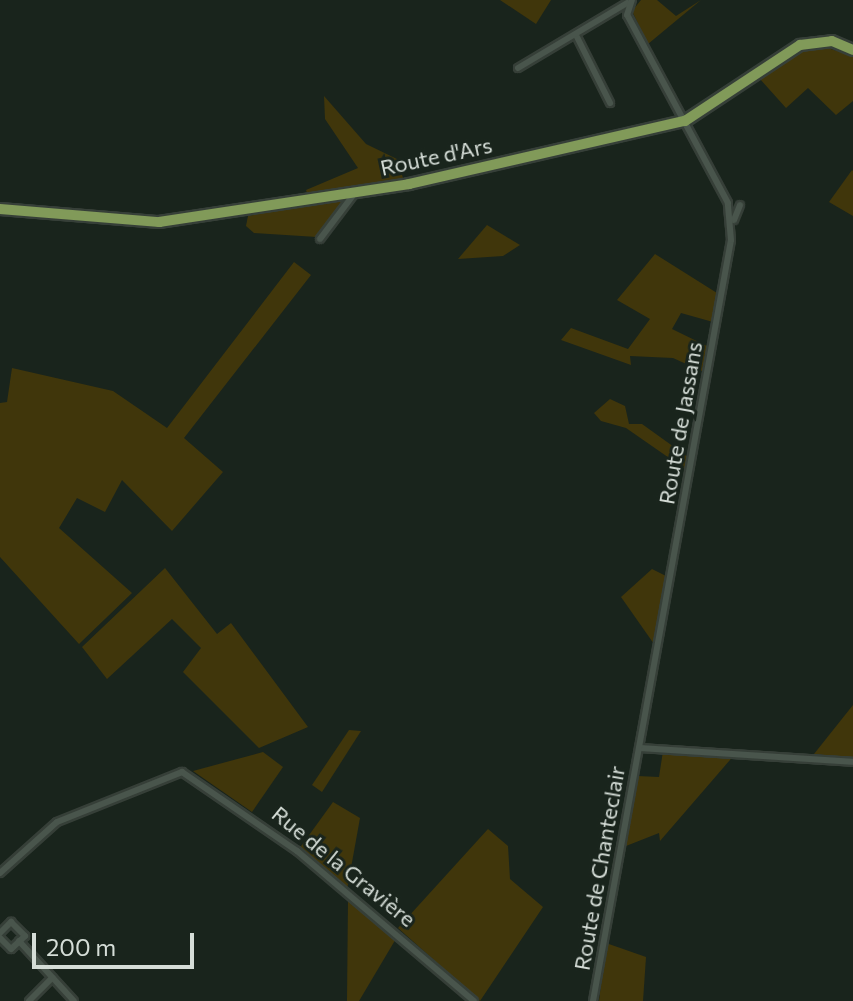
<!DOCTYPE html>
<meta charset="utf-8">
<style>
body{margin:0}
#map{position:relative;width:853px;height:1001px;overflow:hidden;background:#19241c;font-family:Commissioner,sans-serif}
div>[style]{position:absolute}
.green>*{inset:0;background:#40360b}
.roads{filter:drop-shadow(2px 0 #363f38) drop-shadow(-2px 0 #363f38) drop-shadow(0 2px #363f38) drop-shadow(0 -2px #363f38)}
.street>*{height:6px;margin:-3px;padding:0 3px;transform-origin:3px;border-radius:3px;background:#49554c}
.primary>*{height:10px;margin:-5px;padding:0 5px;transform-origin:5px;border-radius:5px;background:#819a59}
span{translate:-50% -50%;white-space:nowrap;text-align:center;line-height:1.15;-webkit-text-stroke:6px #19241c;paint-order:stroke}
.street-label{font-size:22px;color:#d5ddd7}
.scale{position:absolute;left:32px;top:933px;width:162px;height:36px;box-sizing:border-box;border:4px solid #d5ddd7;border-top:0;padding-left:10px;font-size:24px;line-height:28px;white-space:nowrap;color:#d5ddd7;-webkit-text-stroke:6px #19241c;paint-order:stroke}
</style>
<div id="map">
<div class="green">
<div style="clip-path:polygon(500px 0,551px 0,536px 24px)"></div>
<div style="clip-path:polygon(641px 0,657px 0,676px 16px,701px 0,648px 44px,632px 11px)"></div>
<div style="clip-path:polygon(821px 46px,853px 56px,853px 101px,836px 115px,808px 88px,786px 108px,760px 79px,796px 51px)"></div>
<div style="clip-path:polygon(324px 96px,366px 144px,397px 159px,404px 181px,308px 196px,306px 190px,358px 168px,325px 119px)"></div>
<div style="clip-path:polygon(852px 170px,853px 171px,853px 216px,829px 202px)"></div>
<div style="clip-path:polygon(348px 197px,317px 237px,254px 233px,246px 226px,248px 216px)"></div>
<div style="clip-path:polygon(487px 225px,520px 245px,503px 256px,458px 259px)"></div>
<div style="clip-path:polygon(655px 254px,717px 293px,713px 322px,681px 313px,672px 329px,709px 347px,704px 372px,673px 358px,630px 356px,631px 365px,561px 340px,571px 328px,628px 349px,650px 319px,617px 300px)"></div>
<div style="clip-path:polygon(294px 262px,311px 275px,184px 438px,223px 472px,172px 531px,122px 480px,105px 512px,77px 498px,59px 528px,132px 593px,79px 644px,0 557px,0 403px,7px 402px,12px 368px,113px 391px,167px 428px)"></div>
<div style="clip-path:polygon(610px 399px,625px 406px,629px 424px,642px 424px,688px 457px,685px 469px,626px 428px,601px 421px,594px 413px)"></div>
<div style="clip-path:polygon(165px 568px,217px 634px,231px 623px,308px 727px,259px 748px,183px 672px,201px 648px,172px 619px,107px 679px,82px 647px)"></div>
<div style="clip-path:polygon(652px 569px,666px 576px,654px 644px,621px 597px)"></div>
<div style="clip-path:polygon(853px 705px,853px 758px,814px 754px)"></div>
<div style="clip-path:polygon(349px 730px,361px 731px,322px 792px,312px 785px)"></div>
<div style="clip-path:polygon(663px 751px,736px 753px,660px 841px,659px 833px,626px 846px,637px 776px,659px 777px)"></div>
<div style="clip-path:polygon(263px 752px,283px 767px,252px 812px,193px 771px)"></div>
<div style="clip-path:polygon(333px 802px,360px 818px,347px 890px,299px 849px)"></div>
<div style="clip-path:polygon(488px 829px,508px 846px,510px 879px,543px 907px,480px 1001px,398px 928px)"></div>
<div style="clip-path:polygon(348px 900px,397px 937px,359px 1001px,347px 1001px)"></div>
<div style="clip-path:polygon(606px 943px,646px 957px,643px 1001px,599px 1001px)"></div>
</div>
<div class="roads">
<div class="street">
<div style="left:577px;top:37px;width:74px;rotate:63.4deg"></div>
<div style="left:518px;top:68px;width:127px;rotate:-30.8deg"></div>
<div style="left:734px;top:220px;width:16px;rotate:-68deg"></div>
<div style="left:320px;top:239px;width:56px;rotate:-52.9deg"></div>
<div style="left:639px;top:748px;width:214px;rotate:3.7deg"></div>
<div style="left:0;top:873px;width:76px;rotate:-41.8deg"></div>
<div style="left:57px;top:822px;width:135px;rotate:-21.8deg"></div>
<div style="left:182px;top:772px;width:140px;rotate:34.5deg"></div>
<div style="left:297px;top:851px;width:232px;rotate:40.3deg"></div>
<div style="left:0;top:933px;width:16px;rotate:-45deg"></div>
<div style="left:11px;top:922px;width:20px;rotate:45deg"></div>
<div style="left:25px;top:936px;width:19px;rotate:137deg"></div>
<div style="left:11px;top:949px;width:16px;rotate:-135deg"></div>
<div style="left:19px;top:941px;width:81px;rotate:47.5deg"></div>
<div style="left:29px;top:1001px;width:33px;rotate:-45deg"></div>
<div style="left:593px;top:1001px;width:773px;rotate:-79.72deg"></div>
<div style="left:731px;top:240px;width:37px;rotate:-95deg"></div>
<div style="left:728px;top:203px;width:213px;rotate:-118.2deg"></div>
<div style="left:627px;top:15px;width:16px;rotate:-72deg"></div>
</div>
<div class="primary">
<div style="left:0;top:209px;width:160px;rotate:4.7deg"></div>
<div style="left:159px;top:222px;width:253px;rotate:-8.6deg"></div>
<div style="left:409px;top:184px;width:283px;rotate:-12.9deg"></div>
<div style="left:685px;top:121px;width:138px;rotate:-33.5deg"></div>
<div style="left:800px;top:45px;width:32px;rotate:-7deg"></div>
<div style="left:832px;top:41px;width:23px;rotate:23deg"></div>
</div>
</div>
<div class="street-label">
<span style="left:436px;top:156px;rotate:-12deg">Route d'Ars</span>
<span style="left:680px;top:423px;rotate:-80deg">Route de Jassans</span>
<span style="left:344px;top:866px;rotate:39deg">Rue de la Gravière</span>
<span style="left:599px;top:868px;rotate:-80deg">Route de Chanteclair</span>
</div>
<div class="scale">200 m</div>
</div>
